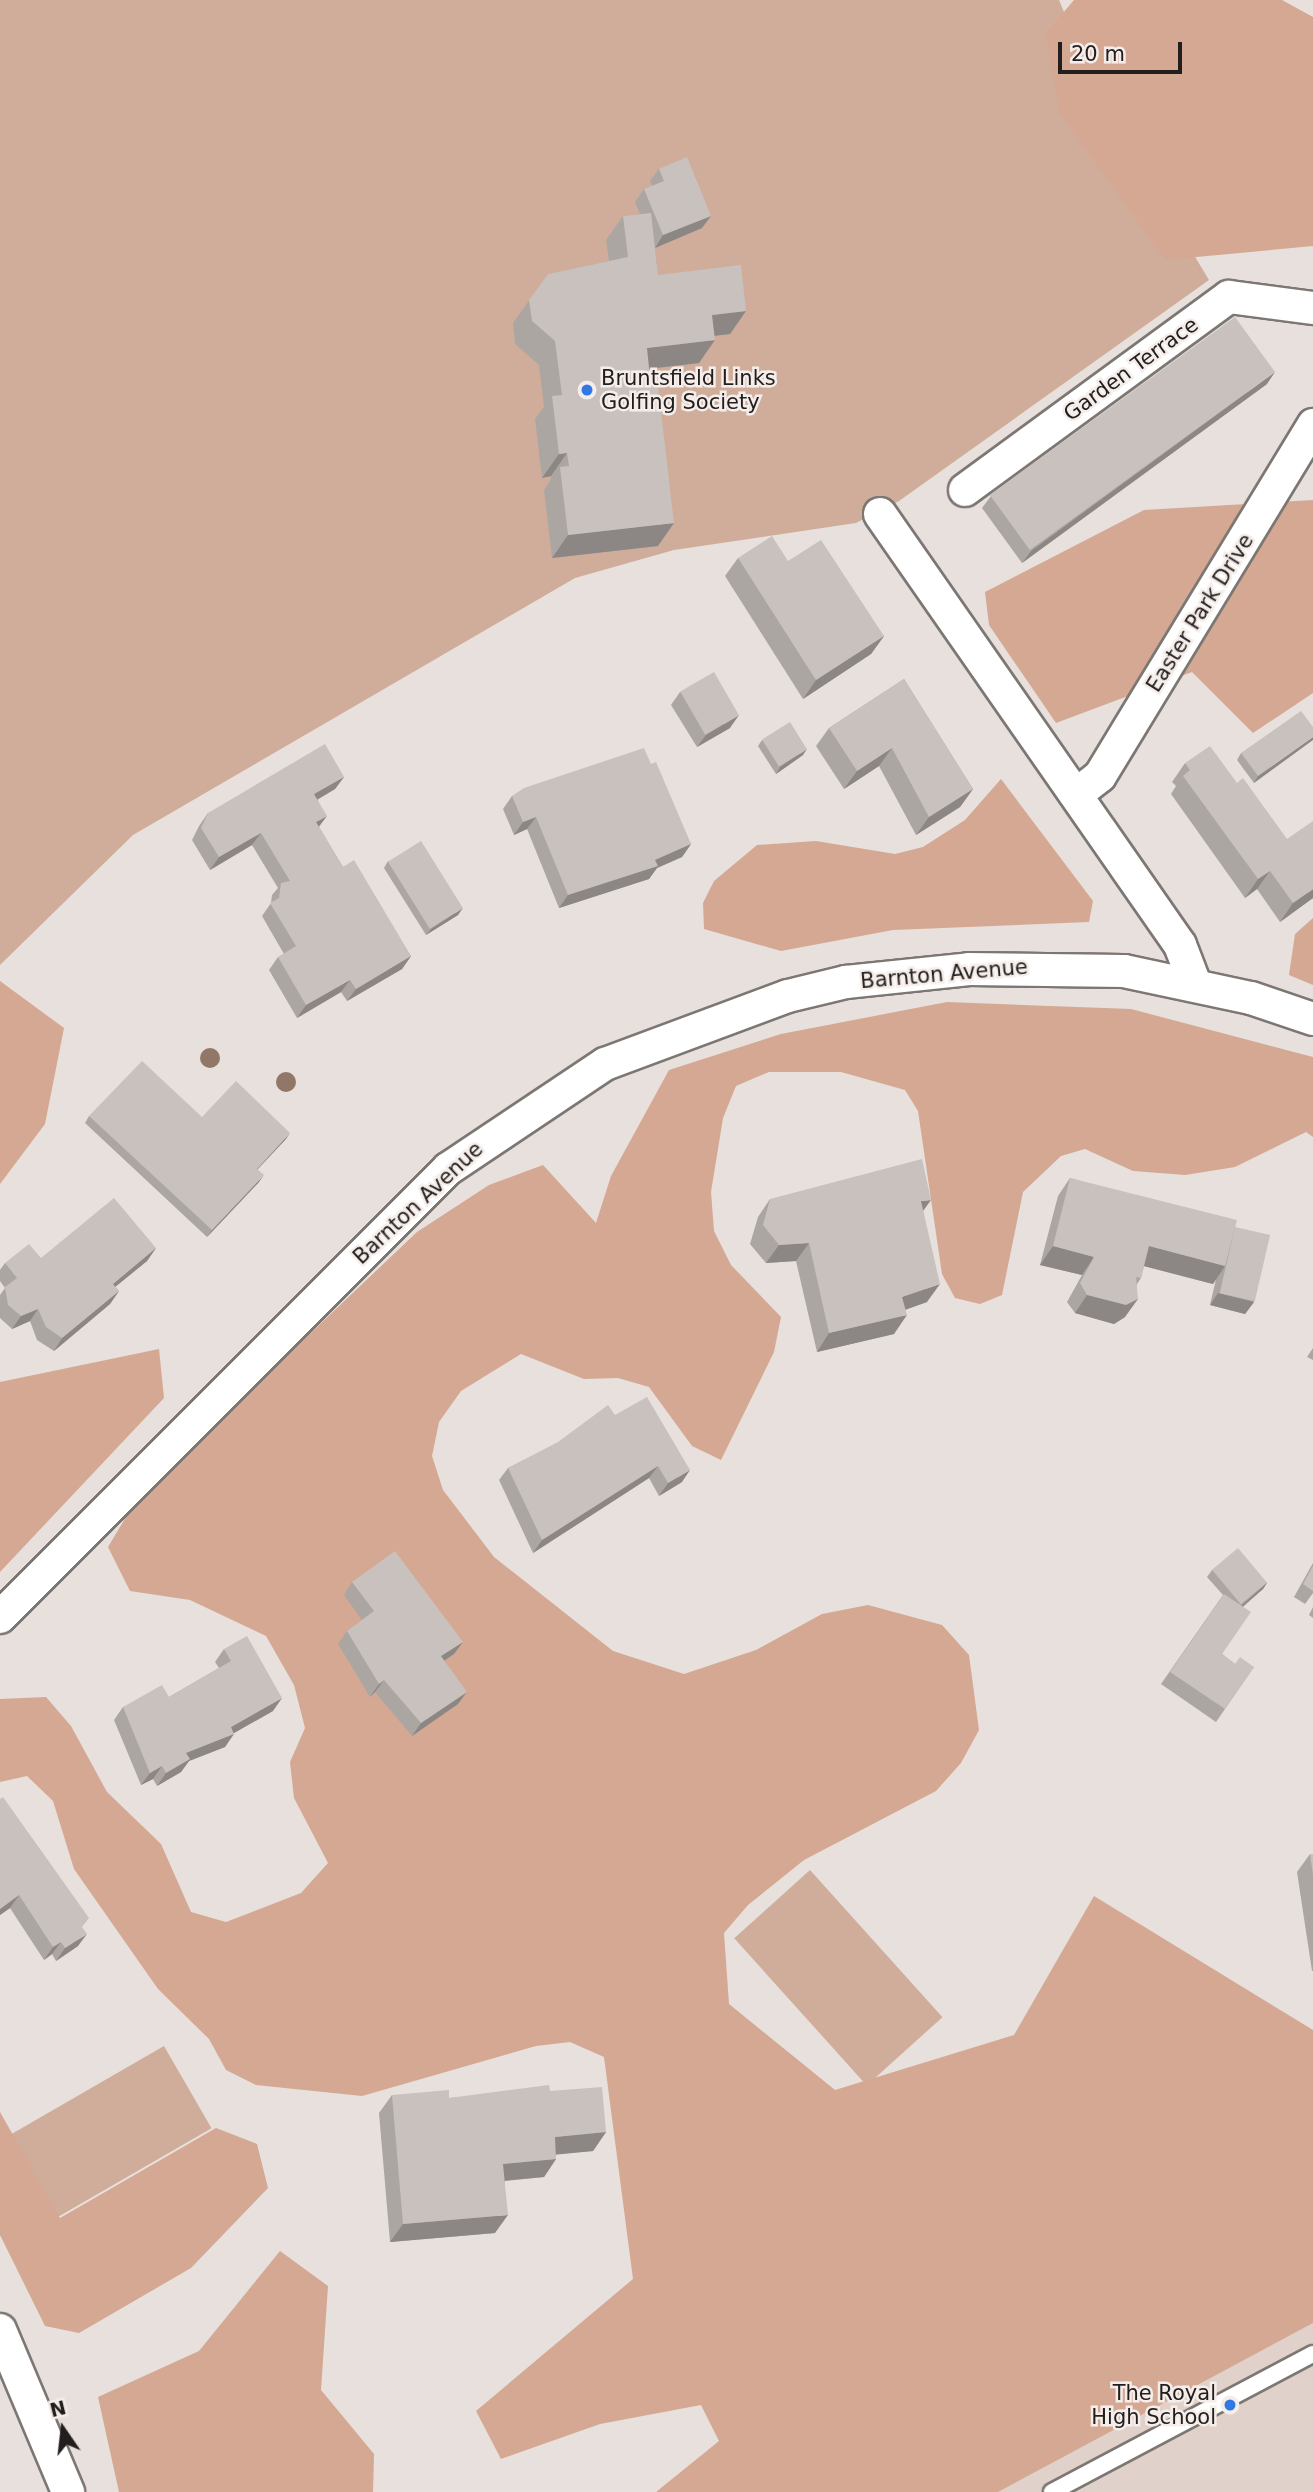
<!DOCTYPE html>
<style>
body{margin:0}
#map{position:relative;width:1313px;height:2492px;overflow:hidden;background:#e7e0dc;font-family:"DejaVu Sans",sans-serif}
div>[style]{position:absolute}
.built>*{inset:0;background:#e0d2ca}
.green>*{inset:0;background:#d0ad9a;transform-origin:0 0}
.forest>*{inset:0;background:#d4a892}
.roads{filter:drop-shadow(2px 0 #7d7773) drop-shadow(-2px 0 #7d7773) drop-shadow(0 2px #7d7773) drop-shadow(0 -2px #7d7773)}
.service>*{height:16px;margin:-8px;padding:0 8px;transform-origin:8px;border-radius:8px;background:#fff}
.minor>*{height:32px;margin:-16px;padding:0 16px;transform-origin:16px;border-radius:16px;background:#fff}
.trees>*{width:20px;height:20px;margin:-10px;border-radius:50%;background:#917767}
.wall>*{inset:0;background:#aca6a3}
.shaded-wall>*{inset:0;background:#8c8784}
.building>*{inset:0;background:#c8c1bd;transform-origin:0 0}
.dots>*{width:19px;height:19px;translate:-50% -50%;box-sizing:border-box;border:4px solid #f5edea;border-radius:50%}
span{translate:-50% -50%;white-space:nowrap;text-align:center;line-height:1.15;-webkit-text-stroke:5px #f5edea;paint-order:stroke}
.street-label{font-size:21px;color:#211e1d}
.poi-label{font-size:21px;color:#211e1d}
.left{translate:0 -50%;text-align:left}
.right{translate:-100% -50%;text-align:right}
.north{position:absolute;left:28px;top:2394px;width:70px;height:70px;-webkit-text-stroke:5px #f5edea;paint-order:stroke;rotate:346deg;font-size:19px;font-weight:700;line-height:28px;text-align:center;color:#211e1d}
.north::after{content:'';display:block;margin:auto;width:24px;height:32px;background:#211e1d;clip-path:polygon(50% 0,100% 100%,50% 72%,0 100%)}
.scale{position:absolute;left:1058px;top:42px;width:124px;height:32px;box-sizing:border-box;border:4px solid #211e1d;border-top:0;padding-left:9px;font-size:21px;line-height:24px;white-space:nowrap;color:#211e1d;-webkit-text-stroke:5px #f5edea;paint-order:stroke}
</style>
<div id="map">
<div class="built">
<div style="clip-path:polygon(1313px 2317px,1313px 2492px,981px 2492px)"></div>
</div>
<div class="green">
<div style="clip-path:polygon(0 0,1059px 0,1099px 97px,1209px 280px,899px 501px,856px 523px,674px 550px,575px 578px,133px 835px,0 965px)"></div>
<div style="left:810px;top:1870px;width:198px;height:102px;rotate:48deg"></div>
<div style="left:164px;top:2046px;width:95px;height:182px;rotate:60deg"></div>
</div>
<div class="forest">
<div style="clip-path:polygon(1074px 0,1282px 0,1313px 17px,1313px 246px,1165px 260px,1059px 112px,1046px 33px)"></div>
<div style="clip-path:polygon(1313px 500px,1313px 693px,1253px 733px,1192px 672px,1056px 723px,989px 625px,985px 592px,1144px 510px)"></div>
<div style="clip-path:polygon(1001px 779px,1093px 901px,1089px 922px,893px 930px,781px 951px,704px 929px,703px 903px,714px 881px,757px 845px,816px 841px,895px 854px,923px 847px,965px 820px)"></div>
<div style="clip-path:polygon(1313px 918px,1313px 985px,1289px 975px,1295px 934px)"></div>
<div style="clip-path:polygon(0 981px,64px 1028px,45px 1124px,0 1184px)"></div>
<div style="clip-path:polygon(947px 1002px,1131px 1009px,1313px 1057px,1313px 1137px,1306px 1132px,1235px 1167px,1185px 1175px,1133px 1171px,1085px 1149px,1061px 1156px,1023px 1192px,1002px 1295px,980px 1304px,955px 1298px,942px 1274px,918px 1111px,905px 1090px,841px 1072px,769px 1072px,736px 1086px,723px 1118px,711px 1192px,714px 1231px,731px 1265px,781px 1317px,774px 1352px,721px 1460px,692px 1446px,649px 1387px,618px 1378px,584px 1379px,521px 1354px,461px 1391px,439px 1422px,432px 1456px,443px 1490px,494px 1557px,613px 1651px,684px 1674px,756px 1650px,822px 1614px,868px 1605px,942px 1625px,969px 1655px,979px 1730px,961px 1763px,936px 1791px,804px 1860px,748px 1905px,724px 1933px,729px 2004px,835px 2090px,1014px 2035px,1094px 1896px,1313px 2030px,1313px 2323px,998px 2492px,656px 2492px,719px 2441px,701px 2405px,600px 2424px,501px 2459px,476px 2411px,633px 2279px,604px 2057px,570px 2042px,536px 2046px,362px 2096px,256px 2085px,226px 2070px,209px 2039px,158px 1989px,74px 1869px,53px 1801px,27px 1776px,0 1782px,0 1699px,46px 1697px,71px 1726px,107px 1792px,161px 1844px,191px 1912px,226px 1922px,301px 1893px,328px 1863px,294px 1798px,290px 1762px,305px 1728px,294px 1685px,266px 1636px,190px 1600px,130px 1591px,108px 1547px,138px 1497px,417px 1232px,489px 1185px,543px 1165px,596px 1223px,611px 1176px,669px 1070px,781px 1034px)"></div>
<div style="clip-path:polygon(159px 1349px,164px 1398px,0 1572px,0 1382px)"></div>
<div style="clip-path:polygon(0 2112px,60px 2218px,216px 2128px,257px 2144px,268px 2188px,191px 2268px,79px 2333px,45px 2326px,0 2235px)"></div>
<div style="clip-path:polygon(280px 2251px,328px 2286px,321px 2390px,374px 2454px,373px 2492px,119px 2492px,98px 2397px,199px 2351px)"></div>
</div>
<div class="roads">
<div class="service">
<div style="left:1052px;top:2492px;width:295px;rotate:-27.9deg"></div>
</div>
<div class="minor">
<div style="left:965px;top:490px;width:327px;rotate:-36.2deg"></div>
<div style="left:1229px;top:297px;width:85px;rotate:7.5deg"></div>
<div style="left:880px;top:514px;width:525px;rotate:55.16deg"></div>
<div style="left:1180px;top:945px;width:42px;rotate:69deg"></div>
<div style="left:1077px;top:794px;width:29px;rotate:-38deg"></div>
<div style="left:1100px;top:776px;width:411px;rotate:-58.7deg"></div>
<div style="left:0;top:1617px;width:634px;rotate:-45deg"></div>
<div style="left:448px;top:1169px;width:189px;rotate:-33.8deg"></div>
<div style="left:605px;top:1064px;width:195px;rotate:-20.4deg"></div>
<div style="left:788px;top:996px;width:60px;rotate:-13.6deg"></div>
<div style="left:846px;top:982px;width:124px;rotate:-6deg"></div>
<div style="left:969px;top:969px;width:155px;rotate:0.7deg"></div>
<div style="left:1124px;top:971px;width:130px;rotate:12deg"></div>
<div style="left:1251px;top:998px;width:65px;rotate:18.7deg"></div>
<div style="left:0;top:2330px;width:176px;rotate:67.2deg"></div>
</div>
</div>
<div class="trees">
<div style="left:210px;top:1058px"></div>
<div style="left:286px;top:1082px"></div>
</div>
<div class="wall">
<div style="clip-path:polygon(659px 169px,702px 228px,655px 248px,658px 275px,746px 311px,730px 334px,715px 336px,699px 363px,649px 369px,658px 546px,552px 558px,544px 490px,551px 479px,551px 476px,542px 478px,535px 419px,544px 407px,539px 365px,515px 344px,513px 323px,548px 274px,609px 261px,606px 240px,623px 216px,640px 214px,635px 202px,644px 189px,652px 186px,650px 181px)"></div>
<div style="clip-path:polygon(1267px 384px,1022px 563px,982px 508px,991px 496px)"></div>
<div style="clip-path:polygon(738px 558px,788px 561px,884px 636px,871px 654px,803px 699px,725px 576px)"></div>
<div style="clip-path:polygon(904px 679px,973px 789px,960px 807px,916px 835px,879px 766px,844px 789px,816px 746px,829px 728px)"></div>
<div style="clip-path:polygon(680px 692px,730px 728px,697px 747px,671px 705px)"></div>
<div style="clip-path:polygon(1313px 727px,1254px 783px,1237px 760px,1241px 753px)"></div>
<div style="clip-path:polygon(762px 740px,803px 755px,776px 774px,758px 746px)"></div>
<div style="clip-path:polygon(1185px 763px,1313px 898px,1280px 922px,1257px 889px,1245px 898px,1171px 794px,1176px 786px,1172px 782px)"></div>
<div style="clip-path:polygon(651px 764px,691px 844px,682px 857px,657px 868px,649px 879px,559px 908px,527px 829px,514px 835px,503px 809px,512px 796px)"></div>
<div style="clip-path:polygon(344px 777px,335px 789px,318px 799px,319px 827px,343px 867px,411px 956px,402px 969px,347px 1001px,341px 992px,297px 1018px,269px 970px,278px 957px,284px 954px,262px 916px,271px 903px,272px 895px,278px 888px,252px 845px,210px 870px,192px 840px,199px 826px,208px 813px)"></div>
<div style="clip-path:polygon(388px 861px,458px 915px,426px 935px,384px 868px)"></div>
<div style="clip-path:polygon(89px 1116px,202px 1117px,286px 1139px,257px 1170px,259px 1182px,207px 1237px,85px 1123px)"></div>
<div style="clip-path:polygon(1070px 1178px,1235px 1227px,1254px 1302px,1245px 1314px,1210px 1305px,1216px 1279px,1213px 1284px,1144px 1266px,1141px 1278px,1137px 1284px,1125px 1317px,1114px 1324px,1075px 1313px,1067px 1302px,1082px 1275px,1040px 1265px,1058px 1196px)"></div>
<div style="clip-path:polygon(770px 1199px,923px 1211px,927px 1302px,905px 1310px,894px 1334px,817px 1352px,796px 1261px,766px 1263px,750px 1244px,758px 1217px)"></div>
<div style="clip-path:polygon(156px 1248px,147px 1261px,115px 1287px,119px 1291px,110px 1304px,54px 1351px,37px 1340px,30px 1321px,12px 1329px,0 1318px,0 1295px,5px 1288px,0 1281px,0 1270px,5px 1263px,41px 1258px)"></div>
<div style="clip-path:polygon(1313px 1348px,1313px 1360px,1307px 1357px)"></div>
<div style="clip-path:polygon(615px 1415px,682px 1482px,659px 1496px,649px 1478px,533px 1553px,499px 1480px,508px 1468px)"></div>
<div style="clip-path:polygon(1313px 1563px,1313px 1593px,1305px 1604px,1294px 1597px)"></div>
<div style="clip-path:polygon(1212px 1570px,1267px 1583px,1263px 1589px,1243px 1607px,1222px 1654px,1235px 1664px,1254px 1667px,1216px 1722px,1161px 1684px,1223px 1595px,1207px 1577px)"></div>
<div style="clip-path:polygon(352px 1582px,454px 1654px,445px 1660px,458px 1704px,412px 1736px,375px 1692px,370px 1697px,338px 1644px,347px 1631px,362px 1620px,344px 1595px)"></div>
<div style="clip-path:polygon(1313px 1607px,1313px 1618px,1309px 1615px)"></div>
<div style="clip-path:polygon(224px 1649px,273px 1711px,234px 1733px,225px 1747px,189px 1761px,181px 1772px,157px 1786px,153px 1779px,141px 1785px,114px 1720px,123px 1707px,169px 1697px,219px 1668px,215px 1662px)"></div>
<div style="clip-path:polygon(0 1799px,82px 1927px,78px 1946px,56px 1961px,52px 1954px,44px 1960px,10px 1908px,0 1915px)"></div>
<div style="clip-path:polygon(1310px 1854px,1313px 1854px,1313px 1971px,1312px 1971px,1297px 1872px)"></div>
<div style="clip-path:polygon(550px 2091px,606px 2132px,593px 2151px,556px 2154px,556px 2159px,544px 2177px,505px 2181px,495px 2233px,390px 2242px,379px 2113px,392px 2095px,449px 2098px)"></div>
</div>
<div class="shaded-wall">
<div style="clip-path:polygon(711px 216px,702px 228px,655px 248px,663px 235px)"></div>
<div style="clip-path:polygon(746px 311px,730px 334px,696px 338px,712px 315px)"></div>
<div style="clip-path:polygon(715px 340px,699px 363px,630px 371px,647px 348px)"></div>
<div style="clip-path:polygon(1275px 372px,1267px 384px,1022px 563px,1031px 551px)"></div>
<div style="clip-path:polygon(567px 453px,551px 476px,542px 478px,559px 454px)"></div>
<div style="clip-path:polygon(674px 523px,658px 546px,552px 558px,568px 535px)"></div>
<div style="clip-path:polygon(884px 636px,871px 654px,803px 699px,816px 680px)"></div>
<div style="clip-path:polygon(739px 715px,730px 728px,697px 747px,706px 735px)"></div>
<div style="clip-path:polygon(1313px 737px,1313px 740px,1254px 783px,1258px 776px)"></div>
<div style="clip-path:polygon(892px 748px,879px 766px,844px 789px,857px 771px)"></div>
<div style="clip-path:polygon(807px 749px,803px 755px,776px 774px,780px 767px)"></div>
<div style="clip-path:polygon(344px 777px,335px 789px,305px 807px,314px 794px)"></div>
<div style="clip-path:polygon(973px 789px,960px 807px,916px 835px,929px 817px)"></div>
<div style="clip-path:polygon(327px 816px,318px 828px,316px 822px)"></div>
<div style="clip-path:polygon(536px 817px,527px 829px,514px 835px,523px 822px)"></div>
<div style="clip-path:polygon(261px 833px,252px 845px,210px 870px,219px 857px)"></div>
<div style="clip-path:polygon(691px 844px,682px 857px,657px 868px,649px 879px,559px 908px,568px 895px)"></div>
<div style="clip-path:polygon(1270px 871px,1257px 889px,1245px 898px,1258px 879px)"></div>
<div style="clip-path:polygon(1313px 889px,1313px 898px,1280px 922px,1293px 903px)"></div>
<div style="clip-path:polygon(463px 908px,458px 915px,426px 935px,431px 929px)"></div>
<div style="clip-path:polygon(411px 956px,402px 969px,347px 1001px,356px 989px)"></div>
<div style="clip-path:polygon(350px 980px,341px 992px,297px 1018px,306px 1005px)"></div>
<div style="clip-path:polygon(290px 1133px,286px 1139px,252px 1175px,257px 1169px)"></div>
<div style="clip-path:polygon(264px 1175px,259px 1182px,207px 1237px,212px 1230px)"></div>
<div style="clip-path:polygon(931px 1200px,918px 1218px,921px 1201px)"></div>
<div style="clip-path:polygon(809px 1243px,796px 1261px,766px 1263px,779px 1245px)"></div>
<div style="clip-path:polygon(1053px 1246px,1094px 1257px,1082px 1275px,1040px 1265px)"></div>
<div style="clip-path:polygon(1149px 1246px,1225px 1266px,1213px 1284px,1136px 1264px)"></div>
<div style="clip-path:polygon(156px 1248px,147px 1261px,104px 1296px,113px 1284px)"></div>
<div style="clip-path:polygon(940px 1284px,927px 1302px,890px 1315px,902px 1297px)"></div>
<div style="clip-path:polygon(119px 1291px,110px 1304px,54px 1351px,62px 1338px)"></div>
<div style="clip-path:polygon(1218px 1293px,1254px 1302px,1245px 1314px,1210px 1305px)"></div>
<div style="clip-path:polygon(1087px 1295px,1138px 1299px,1125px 1317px,1114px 1324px,1075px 1313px)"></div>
<div style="clip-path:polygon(38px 1309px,30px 1321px,12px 1329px,21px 1316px)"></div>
<div style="clip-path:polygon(907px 1315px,894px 1334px,817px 1352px,829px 1333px)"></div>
<div style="clip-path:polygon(658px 1466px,649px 1478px,533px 1553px,542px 1540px)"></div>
<div style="clip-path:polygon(690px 1470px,682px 1482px,659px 1496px,668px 1483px)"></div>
<div style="clip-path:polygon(1267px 1583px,1263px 1589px,1237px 1611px,1242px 1605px)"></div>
<div style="clip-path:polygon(463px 1642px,454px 1654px,433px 1668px,441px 1656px)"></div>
<div style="clip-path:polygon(384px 1680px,375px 1692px,370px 1697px,379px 1684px)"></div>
<div style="clip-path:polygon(467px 1692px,458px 1704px,412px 1736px,421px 1723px)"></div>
<div style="clip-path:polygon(282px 1698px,273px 1711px,227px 1737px,234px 1734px,225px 1747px,189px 1761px,181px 1772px,157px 1786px,166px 1773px,186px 1753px)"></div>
<div style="clip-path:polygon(162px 1766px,153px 1779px,141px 1785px,150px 1773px)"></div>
<div style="clip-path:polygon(19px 1895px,10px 1908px,0 1915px,0 1909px)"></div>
<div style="clip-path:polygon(87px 1934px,78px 1946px,56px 1961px,65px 1948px)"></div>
<div style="clip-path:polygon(61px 1942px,52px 1954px,44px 1960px,53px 1947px)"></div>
<div style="clip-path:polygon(606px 2132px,593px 2151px,542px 2156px,555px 2137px)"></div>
<div style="clip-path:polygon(556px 2159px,544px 2177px,490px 2182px,503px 2164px)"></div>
<div style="clip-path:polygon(508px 2215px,495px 2233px,390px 2242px,403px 2224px)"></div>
</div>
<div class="building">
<div style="clip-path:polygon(687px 157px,711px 216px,663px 235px,644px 189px,664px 181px,659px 169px)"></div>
<div style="clip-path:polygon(651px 213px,658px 275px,741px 265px,746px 311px,712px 315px,715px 340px,647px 348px,651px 387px,658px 386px,674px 523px,568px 535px,560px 467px,569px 466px,567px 453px,559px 454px,552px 396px,562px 395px,555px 341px,532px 321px,529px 300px,548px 274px,628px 257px,623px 216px)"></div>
<div style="left:1235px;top:317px;width:68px;height:303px;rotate:54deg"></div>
<div style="clip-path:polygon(772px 536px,788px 561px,821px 540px,884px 636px,816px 680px,738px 558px)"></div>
<div style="left:714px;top:672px;width:50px;height:39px;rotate:60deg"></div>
<div style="clip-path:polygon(904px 679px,973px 789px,929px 817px,892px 748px,857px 771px,829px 728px)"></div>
<div style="clip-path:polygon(1301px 711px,1313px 727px,1313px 737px,1258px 776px,1241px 753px)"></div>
<div style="left:790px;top:722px;width:32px;height:33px;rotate:58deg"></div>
<div style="clip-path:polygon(325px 744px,344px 777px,314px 794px,327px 816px,316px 822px,343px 867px,354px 860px,411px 956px,356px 989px,350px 980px,306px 1005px,278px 957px,296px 946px,270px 903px,279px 898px,281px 883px,290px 881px,261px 833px,219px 857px,201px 828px,208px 813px)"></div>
<div style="clip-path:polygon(1210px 746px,1237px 783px,1243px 778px,1287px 839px,1313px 821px,1313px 889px,1293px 903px,1270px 871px,1258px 879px,1183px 776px,1190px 770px,1185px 763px)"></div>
<div style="clip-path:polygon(644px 748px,651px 764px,656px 762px,691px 844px,655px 860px,658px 866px,568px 895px,536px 817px,523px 822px,512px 796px,524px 788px)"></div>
<div style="left:421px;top:841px;width:79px;height:39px;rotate:58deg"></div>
<div style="clip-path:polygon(142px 1061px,202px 1117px,236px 1081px,290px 1133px,257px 1169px,264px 1175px,212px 1230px,89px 1116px)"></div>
<div style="clip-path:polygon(922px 1159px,931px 1200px,921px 1201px,940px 1284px,902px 1297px,907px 1315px,829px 1333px,809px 1243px,779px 1245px,763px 1225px,770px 1199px)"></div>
<div style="clip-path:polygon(1070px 1178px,1237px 1220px,1225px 1266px,1149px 1246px,1141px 1278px,1136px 1277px,1138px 1299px,1126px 1305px,1087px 1295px,1080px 1283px,1094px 1257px,1053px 1246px)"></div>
<div style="clip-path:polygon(114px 1198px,156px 1248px,113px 1284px,119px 1291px,62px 1338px,46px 1327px,38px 1309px,21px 1316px,8px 1305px,5px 1287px,17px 1278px,5px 1263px,29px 1244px,41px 1258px)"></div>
<div style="left:1235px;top:1227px;width:36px;height:68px;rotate:13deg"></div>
<div style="clip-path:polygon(647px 1397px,690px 1470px,668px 1483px,658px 1466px,542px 1540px,508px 1468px,558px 1442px,608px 1405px,615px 1415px)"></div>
<div style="left:1238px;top:1548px;width:45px;height:34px;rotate:50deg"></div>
<div style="clip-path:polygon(395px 1551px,463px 1642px,441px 1656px,467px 1692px,421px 1723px,384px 1680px,379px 1684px,347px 1631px,374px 1611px,352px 1582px)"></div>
<div style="clip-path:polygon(1313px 1566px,1313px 1591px,1303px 1584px)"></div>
<div style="clip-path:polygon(1224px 1594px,1251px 1612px,1222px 1654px,1235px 1664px,1240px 1657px,1254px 1667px,1225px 1709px,1170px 1672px)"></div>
<div style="clip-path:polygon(247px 1636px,282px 1698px,231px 1727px,234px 1734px,186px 1753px,190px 1759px,166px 1773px,162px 1766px,150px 1773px,123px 1707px,162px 1685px,169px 1697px,231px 1661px,224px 1649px)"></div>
<div style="clip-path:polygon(3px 1797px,89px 1918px,82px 1927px,87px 1934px,65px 1948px,61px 1942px,53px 1947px,19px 1895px,0 1909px,0 1799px)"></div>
<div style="clip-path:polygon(1310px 1854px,1313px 1854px,1313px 1875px)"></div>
<div style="clip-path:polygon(549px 2085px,550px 2091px,602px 2087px,606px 2132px,555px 2137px,556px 2159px,503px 2164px,508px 2215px,403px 2224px,392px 2095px,449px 2090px,449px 2098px)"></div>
</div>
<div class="dots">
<div style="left:587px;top:390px;background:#3178e5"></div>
<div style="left:1230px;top:2405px;background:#3178e5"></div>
</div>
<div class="street-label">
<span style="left:1131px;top:369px;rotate:-36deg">Garden Terrace</span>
<span style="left:1200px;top:613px;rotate:-58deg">Easter Park Drive</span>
<span style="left:944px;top:974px;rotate:-5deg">Barnton Avenue</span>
<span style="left:418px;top:1203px;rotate:-43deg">Barnton Avenue</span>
</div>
<div class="poi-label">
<span class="left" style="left:601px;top:390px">Bruntsfield Links<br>Golfing Society</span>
<span class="right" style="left:1216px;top:2405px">The Royal<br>High School</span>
</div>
<div class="north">N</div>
<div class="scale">20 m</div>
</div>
